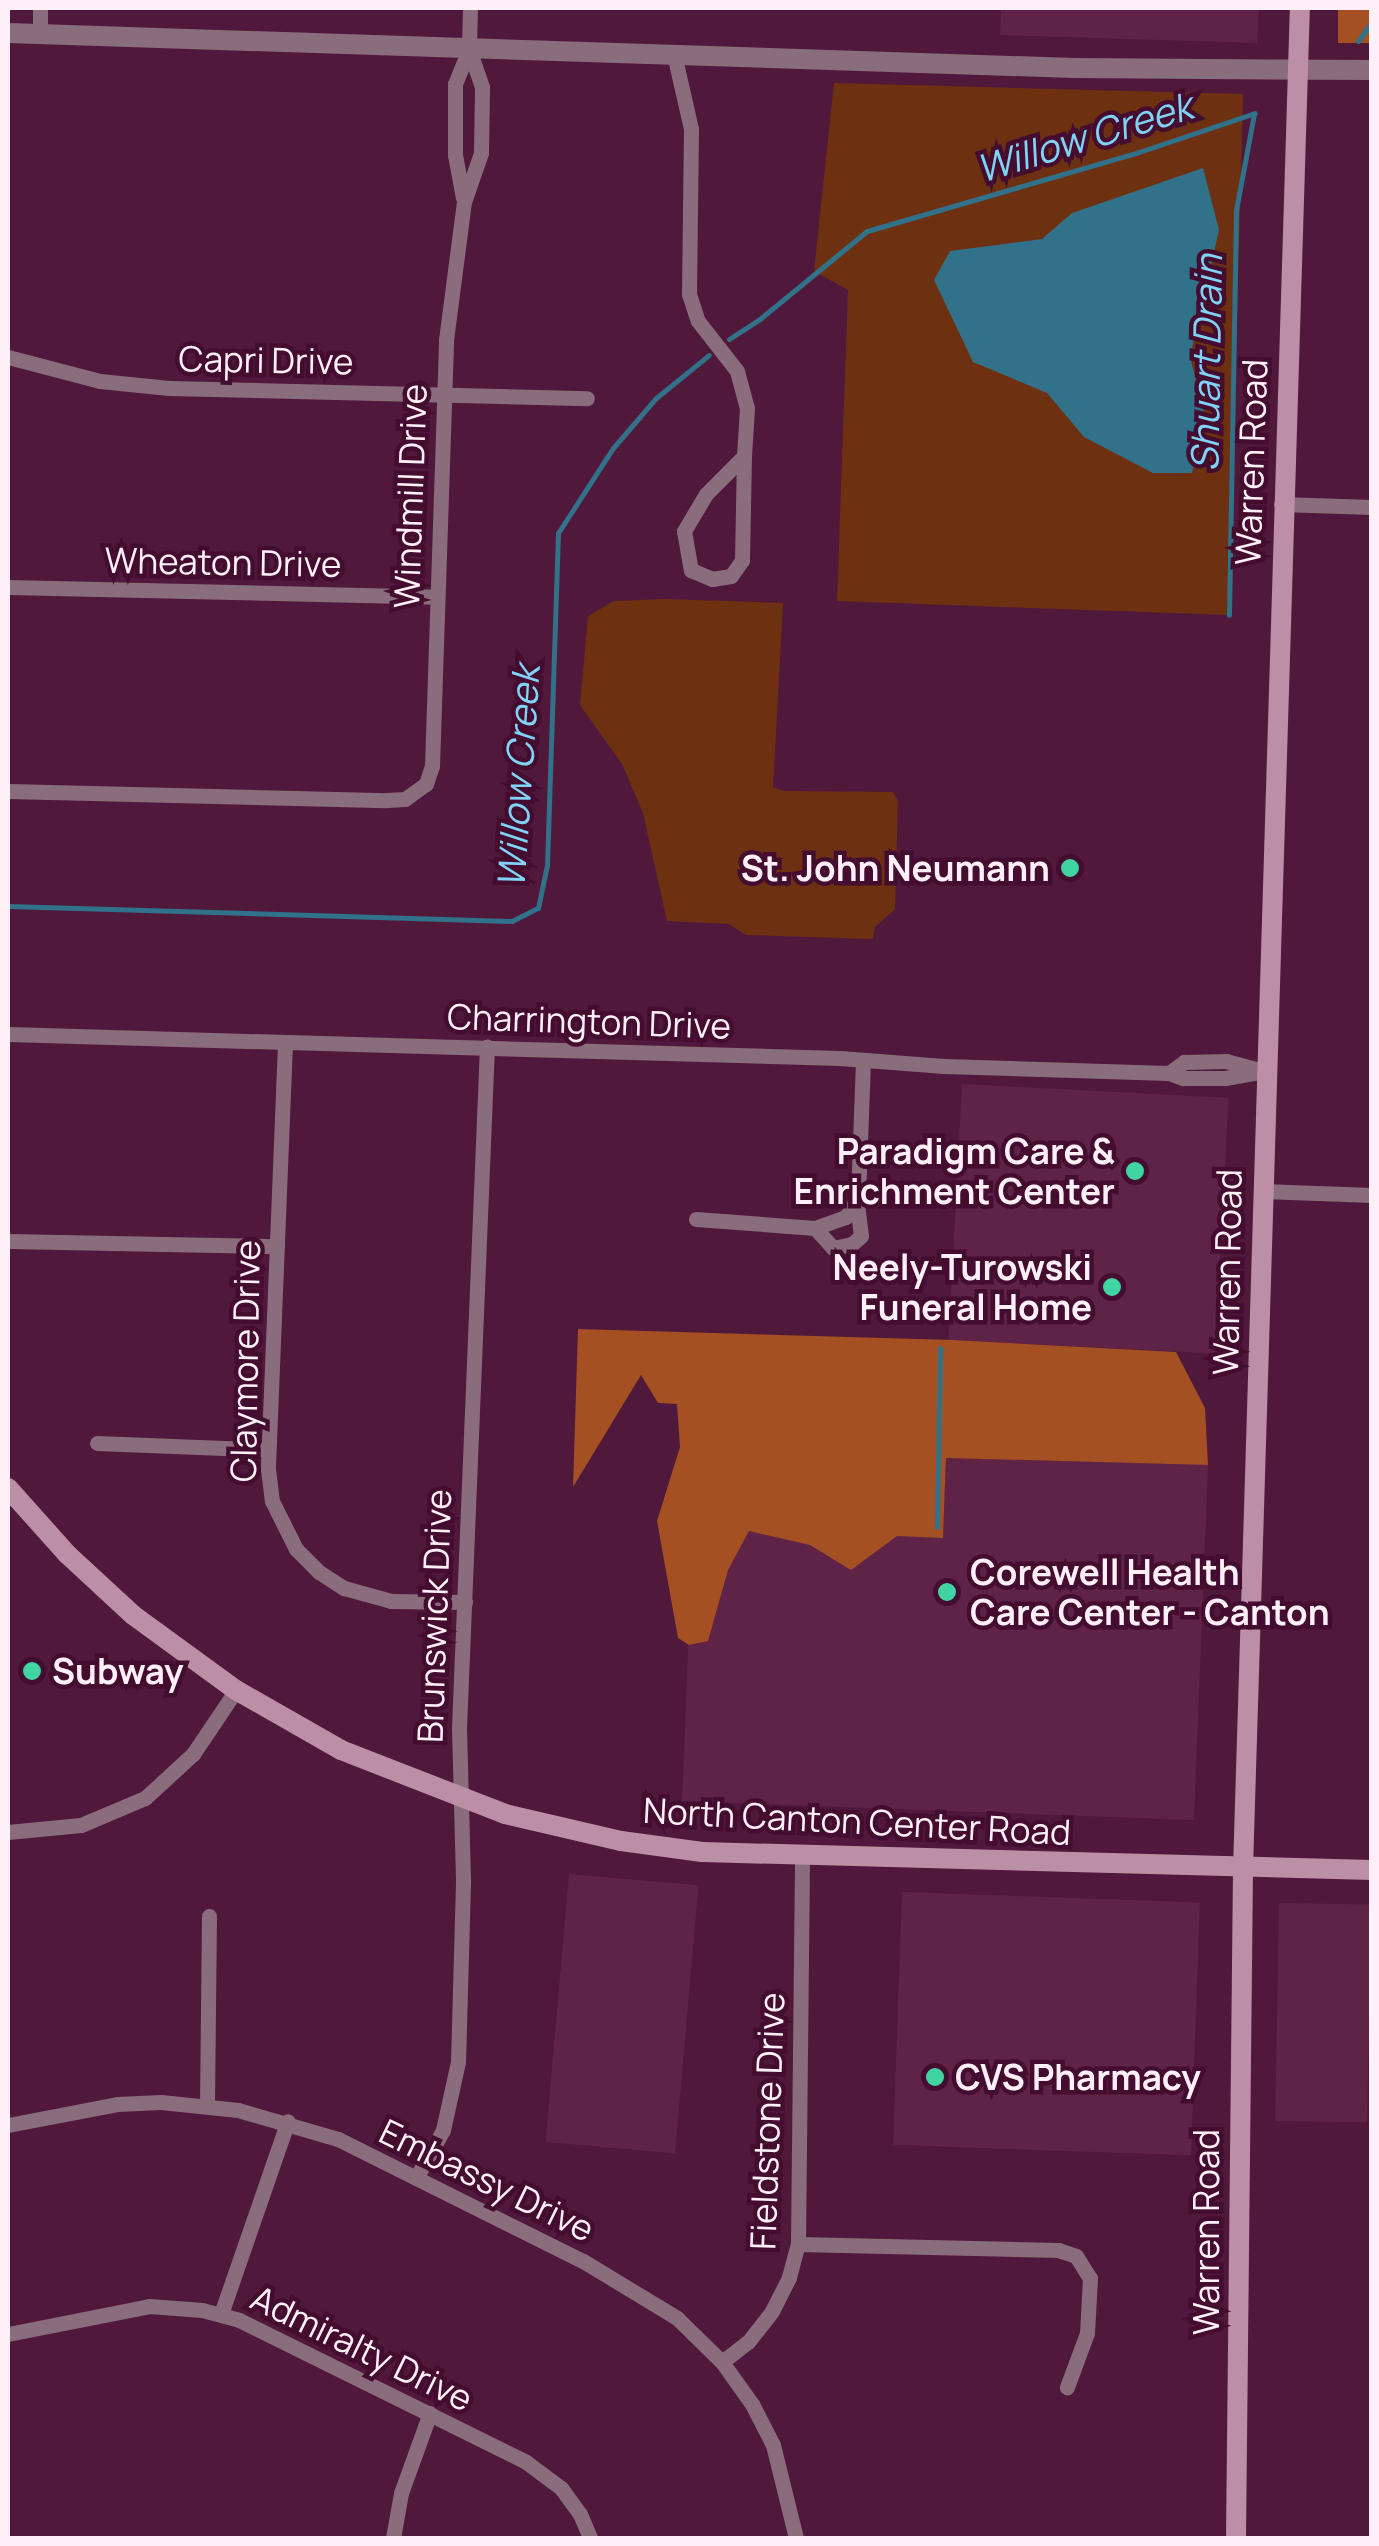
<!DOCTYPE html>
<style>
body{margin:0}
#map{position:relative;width:1379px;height:2546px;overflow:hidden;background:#50183a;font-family:Manrope,sans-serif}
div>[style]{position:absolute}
.built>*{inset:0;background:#602348;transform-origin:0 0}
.green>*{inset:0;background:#6d3111}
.forest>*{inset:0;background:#a45022;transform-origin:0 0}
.water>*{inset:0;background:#317189}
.stream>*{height:5px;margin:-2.5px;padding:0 2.5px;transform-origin:2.5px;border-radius:2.5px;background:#317189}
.minor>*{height:15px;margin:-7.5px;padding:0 7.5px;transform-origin:7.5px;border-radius:7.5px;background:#8a6d7c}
.tertiary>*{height:20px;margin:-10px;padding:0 10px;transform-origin:10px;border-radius:10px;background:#8a6d7c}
.secondary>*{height:20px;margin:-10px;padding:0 10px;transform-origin:10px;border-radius:10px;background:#bc8fa7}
.dots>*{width:28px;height:28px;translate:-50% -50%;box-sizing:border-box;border:5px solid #440d30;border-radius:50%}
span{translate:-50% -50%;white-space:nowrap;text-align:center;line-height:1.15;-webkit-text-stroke:9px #440d30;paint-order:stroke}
.street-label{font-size:35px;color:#fff0f7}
.poi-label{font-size:35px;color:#fff0f7;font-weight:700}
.right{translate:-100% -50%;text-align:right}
.left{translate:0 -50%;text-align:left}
.water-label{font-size:38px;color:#81d3f5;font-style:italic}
.frame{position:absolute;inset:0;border:10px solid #fff0f7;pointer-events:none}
</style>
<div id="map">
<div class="built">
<div style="clip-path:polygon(1001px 8px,1259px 8px,1257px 43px,1000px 35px)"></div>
<div style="left:962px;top:1084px;width:267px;height:256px;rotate:3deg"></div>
<div style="clip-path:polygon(946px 1458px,1208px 1465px,1194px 1820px,682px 1801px,693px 1529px,943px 1537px)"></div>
<div style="left:569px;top:1874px;width:130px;height:269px;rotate:5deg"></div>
<div style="left:902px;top:1892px;width:298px;height:253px;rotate:2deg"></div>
<div style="left:1279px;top:1903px;width:92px;height:218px;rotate:1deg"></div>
</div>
<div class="green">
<div style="clip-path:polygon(834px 83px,1243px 94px,1229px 615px,837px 601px,848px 290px,814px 271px)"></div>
<div style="clip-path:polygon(665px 599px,783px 603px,773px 787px,784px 791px,893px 792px,898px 801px,895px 909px,875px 927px,873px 939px,746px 935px,729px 924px,667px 921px,643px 813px,622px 764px,580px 705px,588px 616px,614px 601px)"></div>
</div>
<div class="forest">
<div style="left:1338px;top:8px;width:33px;height:35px"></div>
<div style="clip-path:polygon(578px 1329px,953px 1340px,1176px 1352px,1205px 1408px,1208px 1465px,946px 1458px,943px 1538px,897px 1536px,851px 1570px,810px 1545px,749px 1531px,728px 1570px,708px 1641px,689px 1645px,678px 1638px,657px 1521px,680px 1447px,677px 1404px,658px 1403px,641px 1375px,573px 1487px)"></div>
</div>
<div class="water">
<div style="clip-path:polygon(1203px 168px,1219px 230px,1190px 357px,1204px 412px,1192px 473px,1153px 473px,1084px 437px,1047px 393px,973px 362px,934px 280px,950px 251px,1042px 239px,1072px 213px)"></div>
</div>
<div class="stream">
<div style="left:1358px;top:41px;width:24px;rotate:-54deg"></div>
<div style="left:729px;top:339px;width:38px;rotate:-33deg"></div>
<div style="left:761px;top:318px;width:137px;rotate:-39.4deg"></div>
<div style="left:867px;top:231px;width:283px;rotate:-16.2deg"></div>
<div style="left:1139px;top:152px;width:122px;rotate:-18.6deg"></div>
<div style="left:1229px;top:615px;width:405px;rotate:-89deg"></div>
<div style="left:1236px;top:210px;width:98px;rotate:-79.4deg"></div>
<div style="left:8px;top:906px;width:504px;rotate:1.7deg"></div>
<div style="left:512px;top:921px;width:29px;rotate:-27deg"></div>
<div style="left:538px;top:908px;width:44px;rotate:-78.2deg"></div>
<div style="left:547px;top:865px;width:332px;rotate:-88.1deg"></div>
<div style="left:558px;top:533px;width:101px;rotate:-57.1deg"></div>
<div style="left:613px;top:448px;width:66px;rotate:-49.3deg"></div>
<div style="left:656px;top:398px;width:68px;rotate:-39.1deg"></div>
<div style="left:937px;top:1527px;width:179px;rotate:-89deg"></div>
</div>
<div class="minor">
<div style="left:40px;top:34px;width:26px;rotate:-90deg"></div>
<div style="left:674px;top:54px;width:77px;rotate:77.2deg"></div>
<div style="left:691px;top:129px;width:165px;rotate:90.7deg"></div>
<div style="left:689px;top:294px;width:28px;rotate:72deg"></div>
<div style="left:698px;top:321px;width:63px;rotate:52deg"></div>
<div style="left:737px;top:371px;width:38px;rotate:75deg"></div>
<div style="left:747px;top:408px;width:48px;rotate:93.6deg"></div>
<div style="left:744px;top:456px;width:54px;rotate:135deg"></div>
<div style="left:706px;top:494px;width:43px;rotate:120.7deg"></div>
<div style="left:684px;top:531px;width:40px;rotate:80deg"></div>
<div style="left:691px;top:570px;width:23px;rotate:23deg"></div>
<div style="left:712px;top:579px;width:19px;rotate:-9deg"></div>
<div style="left:731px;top:576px;width:19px;rotate:-55deg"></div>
<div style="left:742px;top:560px;width:104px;rotate:-88.9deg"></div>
<div style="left:463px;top:198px;width:44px;rotate:-100.5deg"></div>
<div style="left:455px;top:155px;width:71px;rotate:-90deg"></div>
<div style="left:455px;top:84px;width:38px;rotate:-68deg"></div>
<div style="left:8px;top:357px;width:95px;rotate:14.6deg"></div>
<div style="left:100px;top:381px;width:69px;rotate:5.8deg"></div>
<div style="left:169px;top:388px;width:418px;rotate:1.4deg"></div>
<div style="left:1281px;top:504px;width:91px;rotate:1.9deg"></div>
<div style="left:8px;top:587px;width:429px;rotate:1.3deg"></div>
<div style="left:8px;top:791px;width:379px;rotate:1.4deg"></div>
<div style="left:387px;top:800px;width:18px;rotate:-3deg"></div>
<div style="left:405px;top:799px;width:26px;rotate:-36deg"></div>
<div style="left:426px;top:784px;width:19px;rotate:-72deg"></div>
<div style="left:432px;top:766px;width:426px;rotate:-88.1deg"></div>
<div style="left:446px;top:340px;width:139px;rotate:-82.6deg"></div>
<div style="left:464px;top:202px;width:52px;rotate:-70.9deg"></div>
<div style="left:481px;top:153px;width:66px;rotate:-89.1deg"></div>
<div style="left:482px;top:87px;width:40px;rotate:-108.9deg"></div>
<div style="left:469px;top:49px;width:41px;rotate:-88.6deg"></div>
<div style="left:8px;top:1034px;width:832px;rotate:1.65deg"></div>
<div style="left:840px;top:1058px;width:104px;rotate:4.4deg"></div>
<div style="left:944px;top:1066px;width:225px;rotate:1.8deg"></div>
<div style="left:1169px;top:1073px;width:15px;rotate:20deg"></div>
<div style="left:1183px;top:1078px;width:42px"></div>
<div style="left:1225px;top:1078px;width:40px;rotate:-10deg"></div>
<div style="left:285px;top:1043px;width:426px;rotate:92.3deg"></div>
<div style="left:268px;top:1469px;width:32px;rotate:83deg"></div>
<div style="left:272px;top:1501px;width:54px;rotate:63.4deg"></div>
<div style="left:296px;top:1549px;width:33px;rotate:45deg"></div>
<div style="left:319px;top:1572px;width:30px;rotate:33deg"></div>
<div style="left:344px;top:1588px;width:49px;rotate:15.5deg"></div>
<div style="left:391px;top:1601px;width:74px;rotate:0.8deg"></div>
<div style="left:1169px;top:1073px;width:19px;rotate:-36deg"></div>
<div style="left:1184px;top:1062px;width:42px;rotate:-1.4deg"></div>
<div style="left:1226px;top:1061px;width:30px;rotate:15deg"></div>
<div style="left:1262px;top:1191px;width:110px;rotate:2.1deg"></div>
<div style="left:696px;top:1219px;width:119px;rotate:4.3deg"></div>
<div style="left:815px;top:1228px;width:33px;rotate:-20deg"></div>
<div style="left:846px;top:1217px;width:23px;rotate:-59deg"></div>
<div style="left:858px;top:1197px;width:137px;rotate:-87.9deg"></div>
<div style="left:815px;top:1228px;width:27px;rotate:48deg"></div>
<div style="left:833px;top:1248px;width:19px;rotate:-12deg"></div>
<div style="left:852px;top:1244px;width:12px;rotate:-42deg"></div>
<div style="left:861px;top:1236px;width:33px;rotate:-97deg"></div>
<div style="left:8px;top:1241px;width:269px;rotate:1.1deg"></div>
<div style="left:97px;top:1443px;width:171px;rotate:2.3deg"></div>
<div style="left:8px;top:1832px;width:73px;rotate:-5.5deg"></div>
<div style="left:81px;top:1825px;width:69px;rotate:-22.9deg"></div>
<div style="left:145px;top:1798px;width:65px;rotate:-42.5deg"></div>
<div style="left:193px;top:1754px;width:77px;rotate:-56.1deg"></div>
<div style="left:207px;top:2105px;width:189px;rotate:-89.4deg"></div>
<div style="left:8px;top:2125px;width:111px;rotate:-10.9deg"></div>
<div style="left:117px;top:2104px;width:44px;rotate:-2.6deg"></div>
<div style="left:161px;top:2102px;width:77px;rotate:5.9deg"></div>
<div style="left:238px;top:2110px;width:104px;rotate:16.2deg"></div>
<div style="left:338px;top:2139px;width:274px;rotate:26.5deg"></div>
<div style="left:583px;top:2261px;width:110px;rotate:31.2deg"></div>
<div style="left:677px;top:2318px;width:63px;rotate:44.4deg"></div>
<div style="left:722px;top:2362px;width:52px;rotate:54.5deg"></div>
<div style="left:752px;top:2404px;width:46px;rotate:62.9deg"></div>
<div style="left:773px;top:2445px;width:96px;rotate:76.1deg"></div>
<div style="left:416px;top:2178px;width:55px;rotate:-60.6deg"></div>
<div style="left:443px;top:2130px;width:70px;rotate:-77.6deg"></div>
<div style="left:458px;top:2062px;width:183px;rotate:-88.4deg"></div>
<div style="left:463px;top:1879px;width:151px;rotate:-91.5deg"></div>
<div style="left:459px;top:1728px;width:682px;rotate:-87.65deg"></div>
<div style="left:798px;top:2244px;width:260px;rotate:1.3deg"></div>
<div style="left:1058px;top:2250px;width:19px;rotate:18deg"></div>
<div style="left:1076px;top:2256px;width:26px;rotate:58deg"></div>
<div style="left:1090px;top:2278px;width:55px;rotate:93.1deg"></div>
<div style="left:1087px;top:2333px;width:58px;rotate:110.3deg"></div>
<div style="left:221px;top:2314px;width:204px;rotate:-70.9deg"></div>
<div style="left:8px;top:2334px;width:144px;rotate:-11.2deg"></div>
<div style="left:149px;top:2306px;width:53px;rotate:4.3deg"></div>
<div style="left:202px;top:2310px;width:38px;rotate:15deg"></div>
<div style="left:239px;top:2320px;width:320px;rotate:26.3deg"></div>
<div style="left:526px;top:2462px;width:44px;rotate:36.6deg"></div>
<div style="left:561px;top:2488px;width:32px;rotate:54deg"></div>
<div style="left:580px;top:2514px;width:26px;rotate:67deg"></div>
<div style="left:722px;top:2362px;width:33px;rotate:-38deg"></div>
<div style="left:748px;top:2342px;width:39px;rotate:-52deg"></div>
<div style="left:772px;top:2311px;width:38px;rotate:-63deg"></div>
<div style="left:789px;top:2277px;width:34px;rotate:-75deg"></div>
<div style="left:798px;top:2244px;width:387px;rotate:-89.4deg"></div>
<div style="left:393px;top:2538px;width:46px;rotate:-79.9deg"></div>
<div style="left:401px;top:2493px;width:85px;rotate:-70.1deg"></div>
</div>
<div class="tertiary">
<div style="left:8px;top:33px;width:1066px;rotate:1.88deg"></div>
<div style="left:1073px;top:68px;width:299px;rotate:0.4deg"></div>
</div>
<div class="secondary">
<div style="left:8px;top:1488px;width:89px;rotate:48.2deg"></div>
<div style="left:67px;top:1554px;width:90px;rotate:42.7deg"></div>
<div style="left:133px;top:1615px;width:127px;rotate:36.1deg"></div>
<div style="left:236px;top:1690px;width:121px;rotate:29.7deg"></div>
<div style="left:341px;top:1750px;width:176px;rotate:21.3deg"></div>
<div style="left:505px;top:1814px;width:119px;rotate:13.1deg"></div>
<div style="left:621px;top:1841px;width:82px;rotate:7.7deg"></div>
<div style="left:702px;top:1852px;width:670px;rotate:1.54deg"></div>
<div style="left:1236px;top:2538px;width:669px;rotate:-89.4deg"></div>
<div style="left:1243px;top:1869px;width:1862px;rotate:-88.25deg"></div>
</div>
<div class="dots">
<div style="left:1070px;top:868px;background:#3fd4a2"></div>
<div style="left:1135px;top:1171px;background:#3fd4a2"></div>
<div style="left:1112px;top:1287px;background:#3fd4a2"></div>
<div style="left:947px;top:1592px;background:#3fd4a2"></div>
<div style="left:32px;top:1671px;background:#3fd4a2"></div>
<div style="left:935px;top:2077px;background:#3fd4a2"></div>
</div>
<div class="street-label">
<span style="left:266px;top:360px;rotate:1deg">Capri Drive</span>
<span style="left:1251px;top:462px;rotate:-88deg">Warren Road</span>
<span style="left:410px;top:496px;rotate:-88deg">Windmill Drive</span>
<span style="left:223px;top:562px;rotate:1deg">Wheaton Drive</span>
<span style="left:589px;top:1021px;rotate:2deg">Charrington Drive</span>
<span style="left:1227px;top:1272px;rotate:-89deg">Warren Road</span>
<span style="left:245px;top:1361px;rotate:-89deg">Claymore Drive</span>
<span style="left:434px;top:1616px;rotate:-88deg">Brunswick Drive</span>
<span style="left:857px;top:1821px;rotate:3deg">North Canton Center Road</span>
<span style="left:767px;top:2121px;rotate:-88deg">Fieldstone Drive</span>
<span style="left:487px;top:2180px;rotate:26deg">Embassy Drive</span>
<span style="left:1206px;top:2232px;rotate:-90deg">Warren Road</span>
<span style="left:362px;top:2348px;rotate:26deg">Admiralty Drive</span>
</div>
<div class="poi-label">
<span class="right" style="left:1050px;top:868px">St. John Neumann</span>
<span class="right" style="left:1115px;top:1171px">Paradigm Care &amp;<br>Enrichment Center</span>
<span class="right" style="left:1092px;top:1287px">Neely-Turowski<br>Funeral Home</span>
<span class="left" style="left:970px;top:1592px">Corewell Health<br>Care Center - Canton</span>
<span class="left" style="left:52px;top:1671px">Subway</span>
<span class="left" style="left:955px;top:2077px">CVS Pharmacy</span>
</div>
<div class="water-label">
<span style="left:1084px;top:137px;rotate:-17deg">Willow Creek</span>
<span style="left:1206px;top:363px;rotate:-89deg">Shuart Drain</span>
<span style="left:518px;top:777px;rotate:-86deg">Willow Creek</span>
</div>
<div class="frame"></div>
</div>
